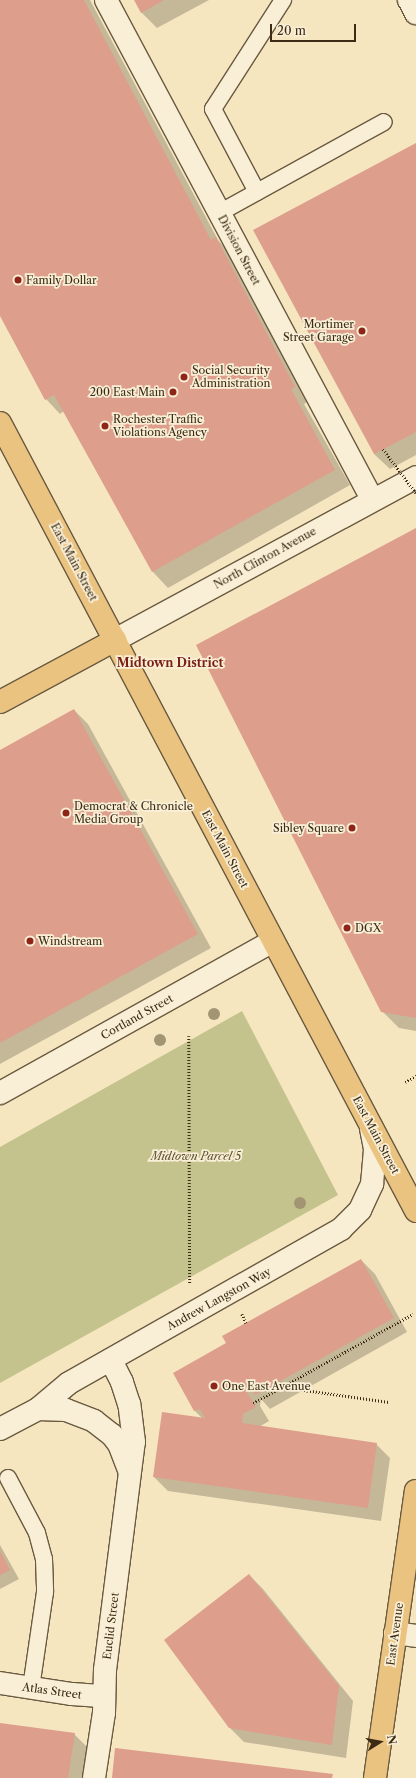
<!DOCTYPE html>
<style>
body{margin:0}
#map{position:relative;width:416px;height:1778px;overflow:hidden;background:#f6e6c0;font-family:"Libre Caslon Text",serif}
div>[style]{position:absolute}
.green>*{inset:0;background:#c4c38d}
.shadow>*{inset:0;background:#0003}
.building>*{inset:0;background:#dd9e8b}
.path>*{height:2.5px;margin-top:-1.25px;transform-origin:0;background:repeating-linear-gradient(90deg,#3c2c16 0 1px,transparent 0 3px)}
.roads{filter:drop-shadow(1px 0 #6a5a40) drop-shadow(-1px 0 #6a5a40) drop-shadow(0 1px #6a5a40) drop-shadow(0 -1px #6a5a40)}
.service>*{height:16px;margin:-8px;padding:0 8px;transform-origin:8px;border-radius:8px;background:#f9efd6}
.minor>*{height:22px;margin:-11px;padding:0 11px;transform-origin:11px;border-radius:11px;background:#f9efd6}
.secondary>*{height:22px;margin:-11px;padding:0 11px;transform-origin:11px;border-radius:11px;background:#f9efd6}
.primary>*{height:22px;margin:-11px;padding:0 11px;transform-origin:11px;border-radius:11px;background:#ebc380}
.path-bridge>*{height:2.5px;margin-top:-1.25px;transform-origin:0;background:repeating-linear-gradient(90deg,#3c2c16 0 1px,transparent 0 3px)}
.trees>*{width:12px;height:12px;margin:-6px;border-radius:50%;background:#a29573}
.dots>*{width:11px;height:11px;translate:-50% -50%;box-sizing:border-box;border:2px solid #f9efd6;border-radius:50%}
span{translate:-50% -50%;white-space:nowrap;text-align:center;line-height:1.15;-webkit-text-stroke:3.5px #f9efd6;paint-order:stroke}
.street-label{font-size:11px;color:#3c2c16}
.poi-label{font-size:11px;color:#3c2c16}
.left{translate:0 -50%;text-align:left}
.right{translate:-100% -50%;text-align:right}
.park-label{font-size:11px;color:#5e5234;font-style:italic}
.neighbourhood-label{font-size:12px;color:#7a1f14;font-weight:700}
.north{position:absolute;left:360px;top:1722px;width:40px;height:40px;-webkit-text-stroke:3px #f9efd6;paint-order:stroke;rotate:79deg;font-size:11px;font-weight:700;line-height:16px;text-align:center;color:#3c2c16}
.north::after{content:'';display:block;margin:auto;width:14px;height:18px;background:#3c2c16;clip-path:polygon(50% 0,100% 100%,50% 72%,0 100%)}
.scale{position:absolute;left:270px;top:24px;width:86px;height:18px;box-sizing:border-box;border:2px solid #3c2c16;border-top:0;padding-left:5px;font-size:12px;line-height:14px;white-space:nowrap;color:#3c2c16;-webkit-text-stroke:3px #f9efd6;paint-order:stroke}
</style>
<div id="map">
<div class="green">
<div style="clip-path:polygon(242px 1011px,338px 1195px,0 1383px,0 1147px)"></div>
</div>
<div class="shadow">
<div style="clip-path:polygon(0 0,90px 0,218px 240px,230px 253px,309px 401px,304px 404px,350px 485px,168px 588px,153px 572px,64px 411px,60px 414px,46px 399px,0 314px)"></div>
<div style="clip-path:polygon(135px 0,209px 0,157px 28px,141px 12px)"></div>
<div style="clip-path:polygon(416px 144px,416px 455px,390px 469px,374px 454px)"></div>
<div style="clip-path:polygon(416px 529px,416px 1031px,399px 1028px,382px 1011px)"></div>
<div style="clip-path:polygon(74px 710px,88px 724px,211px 948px,0 1064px,0 751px)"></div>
<div style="clip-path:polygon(361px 1260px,375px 1274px,407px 1332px,270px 1409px,261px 1399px,260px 1406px,269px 1421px,259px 1427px,376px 1444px,390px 1458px,381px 1521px,168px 1491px,154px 1477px,203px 1419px,195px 1411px,174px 1373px,228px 1344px)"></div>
<div style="clip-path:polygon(0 1545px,19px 1579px,0 1589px)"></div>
<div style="clip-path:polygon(249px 1575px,263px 1589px,353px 1701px,346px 1758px,244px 1742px,230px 1728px)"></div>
<div style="clip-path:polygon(0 1724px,74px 1734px,88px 1748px,84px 1778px,0 1778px)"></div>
</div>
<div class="building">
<div style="clip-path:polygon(0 0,84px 0,211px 240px,216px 237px,295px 387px,291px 389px,335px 470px,152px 572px,54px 395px,45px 400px,0 316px)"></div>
<div style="clip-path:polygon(134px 0,164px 0,141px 13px)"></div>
<div style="clip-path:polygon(416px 143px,416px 432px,374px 454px,253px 230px)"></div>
<div style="clip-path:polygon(416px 528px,416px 1018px,381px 1012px,196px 645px)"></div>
<div style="clip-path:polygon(74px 709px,198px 934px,0 1043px,0 750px)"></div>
<div style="clip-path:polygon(361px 1259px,394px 1318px,255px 1395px,248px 1382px,246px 1391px,256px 1407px,243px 1414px,242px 1423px,377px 1443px,368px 1508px,153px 1477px,162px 1412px,205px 1418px,200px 1409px,194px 1411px,173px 1373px,226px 1343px,222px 1336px)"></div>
<div style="clip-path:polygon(0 1551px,10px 1570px,0 1575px)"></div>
<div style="clip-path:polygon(249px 1574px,339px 1686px,332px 1745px,229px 1728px,164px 1640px)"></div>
<div style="clip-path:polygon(0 1723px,75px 1733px,68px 1778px,0 1778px)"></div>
<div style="clip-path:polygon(115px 1748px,333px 1774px,332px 1778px,112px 1778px)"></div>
</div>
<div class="path">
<div style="left:189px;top:1036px;width:247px;rotate:89.8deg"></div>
<div style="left:405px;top:1082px;width:13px;rotate:-29deg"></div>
<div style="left:242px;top:1314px;width:10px;rotate:66deg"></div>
<div style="left:280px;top:1382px;width:6px;rotate:59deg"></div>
<div style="left:283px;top:1387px;width:107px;rotate:8.1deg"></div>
<div style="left:253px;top:1403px;width:183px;rotate:-29.1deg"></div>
</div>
<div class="roads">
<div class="service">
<div style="left:257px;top:192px;width:94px;rotate:-117.9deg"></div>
<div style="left:213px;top:109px;width:130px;rotate:-57.3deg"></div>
<div style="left:219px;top:213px;width:188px;rotate:-28.9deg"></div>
<div style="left:8px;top:1478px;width:62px;rotate:62.2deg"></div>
<div style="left:37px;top:1533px;width:27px;rotate:75deg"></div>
<div style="left:44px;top:1559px;width:33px;rotate:88deg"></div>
<div style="left:45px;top:1592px;width:97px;rotate:98.3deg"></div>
</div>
<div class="minor">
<div style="left:106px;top:0;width:565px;rotate:61.94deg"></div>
<div style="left:409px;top:0;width:15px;rotate:62deg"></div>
<div style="left:0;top:1093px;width:312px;rotate:-29.1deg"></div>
<div style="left:38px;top:1409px;width:28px;rotate:2deg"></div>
<div style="left:66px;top:1410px;width:30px;rotate:21deg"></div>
<div style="left:94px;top:1421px;width:23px;rotate:38deg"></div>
<div style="left:112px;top:1435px;width:11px;rotate:52deg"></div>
<div style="left:119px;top:1444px;width:28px;rotate:69deg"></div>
<div style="left:0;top:1429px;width:43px;rotate:-27.8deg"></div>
<div style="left:38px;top:1409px;width:40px;rotate:-40deg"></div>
<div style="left:69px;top:1383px;width:313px;rotate:-29.5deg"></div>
<div style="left:341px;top:1229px;width:27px;rotate:-45deg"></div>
<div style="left:360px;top:1210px;width:29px;rotate:-65deg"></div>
<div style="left:372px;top:1184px;width:35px;rotate:-85deg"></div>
<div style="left:375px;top:1149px;width:21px;rotate:-101deg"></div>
<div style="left:395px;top:1633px;width:21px;rotate:8deg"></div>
<div style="left:0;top:1683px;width:73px;rotate:8.7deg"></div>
<div style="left:72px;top:1694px;width:32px;rotate:4deg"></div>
<div style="left:94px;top:1778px;width:66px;rotate:-81.3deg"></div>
<div style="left:104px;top:1713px;width:43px;rotate:-88.7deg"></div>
<div style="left:105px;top:1670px;width:230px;rotate:-82.8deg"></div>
<div style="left:134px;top:1442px;width:38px;rotate:-97deg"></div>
<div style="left:129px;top:1404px;width:23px;rotate:-108deg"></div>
<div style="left:122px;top:1382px;width:25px;rotate:-117deg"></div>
</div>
<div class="secondary">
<div style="left:115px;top:640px;width:342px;rotate:-28.4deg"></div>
</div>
<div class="primary">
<div style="left:0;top:423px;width:891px;rotate:62.17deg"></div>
<div style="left:0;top:702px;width:131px;rotate:-28.3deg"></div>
<div style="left:375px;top:1778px;width:290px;rotate:-81.9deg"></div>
</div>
</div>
<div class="path-bridge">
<div style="left:383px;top:449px;width:55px;rotate:53.1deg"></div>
</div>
<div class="trees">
<div style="left:214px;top:1014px"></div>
<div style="left:160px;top:1040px"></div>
<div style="left:300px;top:1203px"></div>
</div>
<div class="dots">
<div style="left:18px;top:280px;background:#8f2418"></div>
<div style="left:362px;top:331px;background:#8f2418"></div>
<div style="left:184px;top:377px;background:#8f2418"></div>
<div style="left:173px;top:392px;background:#8f2418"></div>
<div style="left:105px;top:426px;background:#8f2418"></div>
<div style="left:66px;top:813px;background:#8f2418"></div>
<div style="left:352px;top:828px;background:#8f2418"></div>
<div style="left:347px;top:928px;background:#8f2418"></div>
<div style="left:30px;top:941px;background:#8f2418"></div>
<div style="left:214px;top:1386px;background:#8f2418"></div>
</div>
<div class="street-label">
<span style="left:239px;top:250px;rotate:62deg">Division Street</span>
<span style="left:265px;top:558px;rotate:-29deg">North Clinton Avenue</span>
<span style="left:74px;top:562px;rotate:62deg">East Main Street</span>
<span style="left:225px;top:849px;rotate:62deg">East Main Street</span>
<span style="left:137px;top:1017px;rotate:-29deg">Cortland Street</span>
<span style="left:376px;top:1135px;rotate:62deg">East Main Street</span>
<span style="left:219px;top:1299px;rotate:-29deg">Andrew Langston Way</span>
<span style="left:111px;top:1626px;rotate:-83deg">Euclid Street</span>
<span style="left:395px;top:1634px;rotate:-82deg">East Avenue</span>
<span style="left:52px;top:1691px;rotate:8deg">Atlas Street</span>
</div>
<div class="poi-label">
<span class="left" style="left:26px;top:280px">Family Dollar</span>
<span class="right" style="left:354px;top:331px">Mortimer<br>Street Garage</span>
<span class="left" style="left:192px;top:377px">Social Security<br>Administration</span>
<span class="right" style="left:165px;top:392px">200 East Main</span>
<span class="left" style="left:113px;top:426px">Rochester Traffic<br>Violations Agency</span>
<span class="left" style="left:74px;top:813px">Democrat &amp; Chronicle<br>Media Group</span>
<span class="right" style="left:344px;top:828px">Sibley Square</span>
<span class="left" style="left:355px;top:928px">DGX</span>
<span class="left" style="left:38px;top:941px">Windstream</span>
<span class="left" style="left:222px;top:1386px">One East Avenue</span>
</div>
<div class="park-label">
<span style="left:196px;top:1156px">Midtown Parcel 5</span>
</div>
<div class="neighbourhood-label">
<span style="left:170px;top:663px">Midtown District</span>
</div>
<div class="north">N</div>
<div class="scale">20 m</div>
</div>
